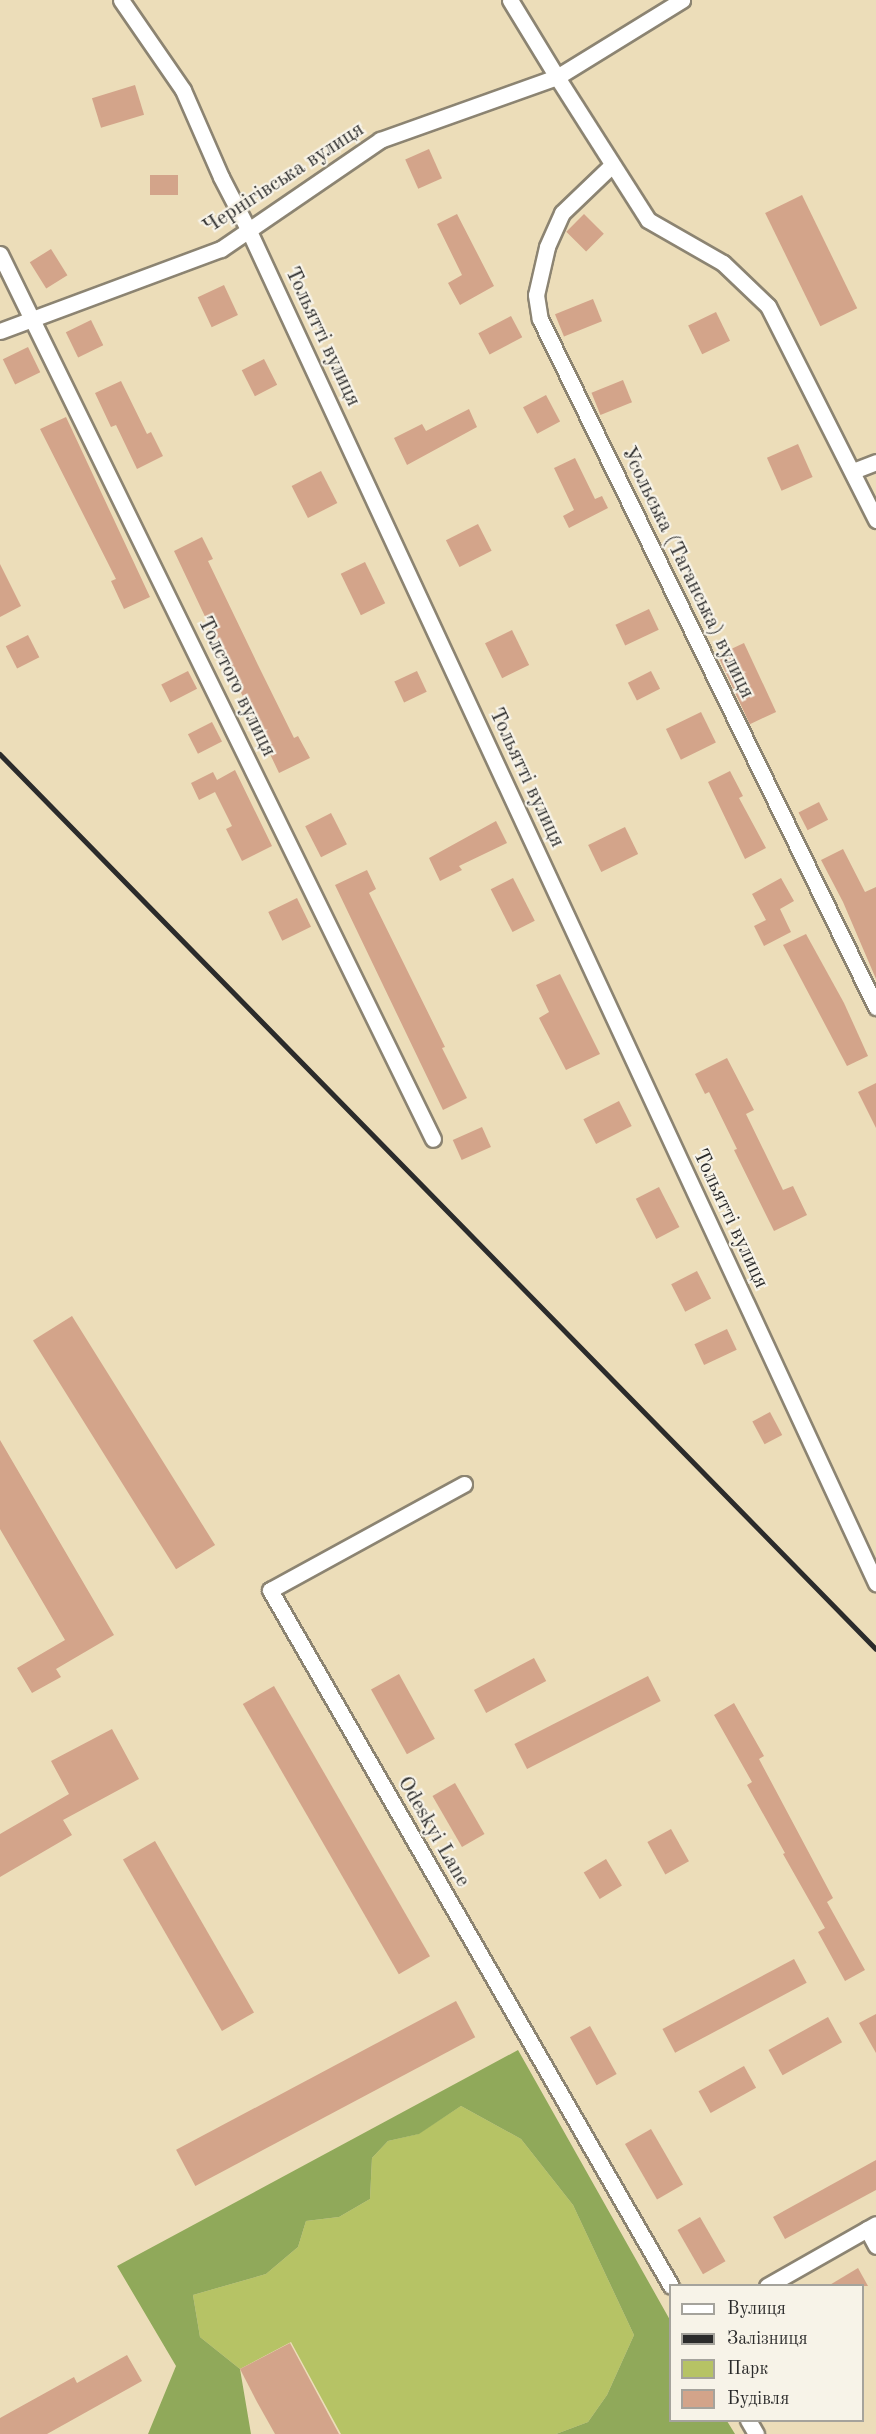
<!DOCTYPE html>
<meta charset="utf-8">
<style>
body{margin:0}
#map{position:relative;width:876px;height:2434px;overflow:hidden;background:#ecddb9;font-family:"Old Standard TT",serif}
div>[style]{position:absolute}
.green>*{inset:0;background:#b6c365}
.forest>*{inset:0;background:#90a95a}
.building>*{inset:0;background:#d3a48a;transform-origin:0 0}
.roads{filter:drop-shadow(2px 0 #8c8472) drop-shadow(-2px 0 #8c8472) drop-shadow(0 2px #8c8472) drop-shadow(0 -2px #8c8472)}
.street>*{height:15px;margin:-7.5px;padding:0 7.5px;transform-origin:7.5px;border-radius:7.5px;background:#fff}
.rail>*{height:4.5px;margin:-2.25px;padding:0 2.25px;transform-origin:2.25px;border-radius:2.25px;background:#2b2b2b}
span{translate:-50% -50%;white-space:nowrap;text-align:center;line-height:1.15;-webkit-text-stroke:4.5px #f7f3e8;paint-order:stroke}
.street-label{font-size:21px;color:#2b2b2b}
.legend{position:absolute;left:669px;top:2284px;width:195px;height:138px;box-sizing:border-box;background:#f7f3e8;border:2px solid #a5a39c;margin:0;padding:8px 10px;list-style:none;font-size:18px;color:#2b2b2b}
.legend li{display:flex;align-items:center;gap:12px;height:30px}
.legend b{width:30px;border:2px solid #a5a39c}
</style>
<div id="map">
<div class="green">
<div style="clip-path:polygon(461px 2106px,521px 2139px,573px 2205px,634px 2335px,607px 2395px,588px 2422px,556px 2434px,341px 2434px,291px 2342px,240px 2369px,200px 2337px,193px 2295px,266px 2274px,298px 2247px,306px 2221px,339px 2217px,370px 2199px,372px 2158px,388px 2141px,418px 2134px)"></div>
</div>
<div class="forest">
<div style="clip-path:polygon(518px 2050px,670px 2320px,670px 2420px,727px 2421px,735px 2434px,556px 2434px,588px 2422px,607px 2395px,634px 2335px,573px 2205px,521px 2139px,461px 2106px,419px 2134px,388px 2141px,372px 2158px,370px 2199px,339px 2217px,306px 2221px,298px 2247px,266px 2274px,193px 2295px,200px 2337px,240px 2369px,251px 2434px,148px 2434px,176px 2366px,117px 2266px)"></div>
</div>
<div class="building">
<div style="left:135px;top:85px;width:31px;height:45px;rotate:73deg"></div>
<div style="left:429px;top:149px;width:32px;height:26px;rotate:66deg"></div>
<div style="left:150px;top:175px;width:28px;height:20px"></div>
<div style="left:802px;top:195px;width:126px;height:41px;rotate:64deg"></div>
<div style="clip-path:polygon(457px 214px,494px 286px,460px 305px,448px 283px,462px 275px,437px 224px)"></div>
<div style="left:584px;top:214px;width:28px;height:25px;rotate:45deg"></div>
<div style="left:51px;top:249px;width:31px;height:25px;rotate:58deg"></div>
<div style="left:224px;top:285px;width:33px;height:29px;rotate:65deg"></div>
<div style="left:593px;top:299px;width:24px;height:41px;rotate:68deg"></div>
<div style="left:716px;top:312px;width:32px;height:31px;rotate:64deg"></div>
<div style="left:511px;top:316px;width:24px;height:37px;rotate:62deg"></div>
<div style="left:91px;top:320px;width:28px;height:28px;rotate:64deg"></div>
<div style="left:28px;top:347px;width:28px;height:28px;rotate:64deg"></div>
<div style="left:264px;top:359px;width:29px;height:25px;rotate:63deg"></div>
<div style="left:623px;top:380px;width:24px;height:34px;rotate:68deg"></div>
<div style="clip-path:polygon(121px 381px,147px 434px,151px 432px,163px 456px,137px 469px,116px 425px,111px 427px,95px 393px)"></div>
<div style="left:546px;top:395px;width:30px;height:26px;rotate:62deg"></div>
<div style="clip-path:polygon(469px 409px,477px 427px,407px 465px,394px 438px,422px 424px,426px 431px)"></div>
<div style="clip-path:polygon(66px 417px,150px 597px,124px 609px,111px 581px,116px 579px,40px 429px)"></div>
<div style="left:798px;top:444px;width:36px;height:34px;rotate:66deg"></div>
<div style="clip-path:polygon(575px 458px,595px 499px,602px 496px,608px 508px,569px 528px,563px 516px,574px 510px,554px 468px)"></div>
<div style="left:321px;top:471px;width:36px;height:33px;rotate:63deg"></div>
<div style="left:478px;top:524px;width:30px;height:36px;rotate:63deg"></div>
<div style="clip-path:polygon(202px 537px,213px 559px,208px 561px,258px 665px,294px 738px,298px 736px,310px 758px,279px 773px,174px 551px)"></div>
<div style="left:365px;top:562px;width:46px;height:27px;rotate:64deg"></div>
<div style="clip-path:polygon(0 564px,21px 606px,0 617px)"></div>
<div style="left:649px;top:609px;width:23px;height:37px;rotate:65deg"></div>
<div style="left:512px;top:630px;width:39px;height:30px;rotate:64deg"></div>
<div style="left:28px;top:635px;width:25px;height:25px;rotate:63deg"></div>
<div style="left:744px;top:643px;width:76px;height:29px;rotate:65deg"></div>
<div style="left:188px;top:671px;width:20px;height:30px;rotate:63deg"></div>
<div style="left:417px;top:671px;width:23px;height:25px;rotate:65deg"></div>
<div style="left:651px;top:671px;width:20px;height:26px;rotate:63deg"></div>
<div style="left:701px;top:712px;width:34px;height:39px;rotate:64deg"></div>
<div style="left:212px;top:722px;width:22px;height:27px;rotate:63deg"></div>
<div style="clip-path:polygon(235px 770px,272px 846px,242px 861px,226px 829px,232px 826px,215px 792px,199px 800px,191px 783px,213px 772px,217px 780px)"></div>
<div style="clip-path:polygon(730px 771px,743px 796px,739px 798px,766px 848px,745px 859px,708px 782px)"></div>
<div style="left:819px;top:802px;width:20px;height:23px;rotate:63deg"></div>
<div style="left:331px;top:813px;width:35px;height:29px;rotate:63deg"></div>
<div style="clip-path:polygon(496px 821px,507px 843px,459px 866px,462px 870px,440px 881px,429px 858px)"></div>
<div style="left:625px;top:827px;width:30px;height:41px;rotate:64deg"></div>
<div style="clip-path:polygon(843px 849px,865px 892px,876px 887px,876px 979px,843px 902px,821px 860px)"></div>
<div style="clip-path:polygon(367px 870px,376px 889px,369px 893px,445px 1047px,442px 1048px,467px 1098px,443px 1110px,335px 885px)"></div>
<div style="left:513px;top:878px;width:48px;height:25px;rotate:63deg"></div>
<div style="clip-path:polygon(781px 878px,794px 901px,780px 909px,791px 932px,764px 946px,754px 926px,766px 920px,752px 894px)"></div>
<div style="left:297px;top:898px;width:32px;height:32px;rotate:64deg"></div>
<div style="clip-path:polygon(806px 934px,844px 1003px,868px 1056px,847px 1066px,783px 945px)"></div>
<div style="clip-path:polygon(560px 974px,600px 1054px,566px 1070px,539px 1018px,549px 1012px,536px 985px)"></div>
<div style="clip-path:polygon(727px 1058px,754px 1110px,746px 1114px,783px 1190px,793px 1186px,807px 1215px,774px 1231px,734px 1150px,737px 1149px,709px 1092px,705px 1094px,695px 1074px)"></div>
<div style="clip-path:polygon(876px 1083px,876px 1128px,858px 1092px)"></div>
<div style="left:619px;top:1101px;width:28px;height:40px;rotate:63deg"></div>
<div style="left:482px;top:1127px;width:22px;height:32px;rotate:66deg"></div>
<div style="left:659px;top:1187px;width:45px;height:26px;rotate:63deg"></div>
<div style="left:697px;top:1271px;width:31px;height:29px;rotate:63deg"></div>
<div style="left:72px;top:1316px;width:270px;height:46px;rotate:58deg"></div>
<div style="left:727px;top:1329px;width:23px;height:36px;rotate:65deg"></div>
<div style="left:770px;top:1412px;width:26px;height:20px;rotate:62deg"></div>
<div style="clip-path:polygon(0 1440px,114px 1635px,56px 1669px,61px 1677px,32px 1693px,17px 1668px,65px 1640px,0 1529px)"></div>
<div style="left:534px;top:1658px;width:26px;height:68px;rotate:62deg"></div>
<div style="left:399px;top:1674px;width:74px;height:32px;rotate:61deg"></div>
<div style="left:648px;top:1676px;width:28px;height:150px;rotate:63deg"></div>
<div style="left:274px;top:1686px;width:312px;height:36px;rotate:60deg"></div>
<div style="clip-path:polygon(734px 1703px,764px 1756px,759px 1759px,833px 1898px,827px 1902px,865px 1970px,845px 1981px,818px 1932px,825px 1928px,783px 1854px,785px 1853px,747px 1785px,752px 1782px,714px 1715px)"></div>
<div style="clip-path:polygon(112px 1729px,139px 1779px,63px 1820px,72px 1835px,0 1877px,0 1834px,69px 1794px,51px 1761px)"></div>
<div style="left:455px;top:1783px;width:59px;height:26px;rotate:60deg"></div>
<div style="left:671px;top:1829px;width:37px;height:27px;rotate:61deg"></div>
<div style="left:155px;top:1841px;width:198px;height:37px;rotate:60deg"></div>
<div style="left:606px;top:1859px;width:31px;height:26px;rotate:59deg"></div>
<div style="left:794px;top:1959px;width:27px;height:149px;rotate:62deg"></div>
<div style="left:456px;top:2001px;width:41px;height:317px;rotate:62deg"></div>
<div style="clip-path:polygon(876px 2014px,876px 2053px,859px 2023px)"></div>
<div style="left:828px;top:2017px;width:29px;height:68px;rotate:61deg"></div>
<div style="left:590px;top:2026px;width:55px;height:23px;rotate:61deg"></div>
<div style="left:744px;top:2066px;width:25px;height:52px;rotate:61deg"></div>
<div style="left:651px;top:2129px;width:64px;height:30px;rotate:60deg"></div>
<div style="clip-path:polygon(876px 2160px,876px 2190px,785px 2239px,773px 2217px)"></div>
<div style="left:700px;top:2217px;width:51px;height:26px;rotate:60deg"></div>
<div style="clip-path:polygon(858px 2268px,868px 2286px,828px 2286px)"></div>
<div style="clip-path:polygon(290px 2343px,339px 2434px,275px 2434px,257px 2402px,240px 2369px)"></div>
<div style="clip-path:polygon(127px 2355px,142px 2381px,47px 2434px,0 2434px,0 2418px,74px 2377px,77px 2383px)"></div>
</div>
<div class="roads">
<div class="street">
<div style="left:121px;top:0;width:109px;rotate:55.4deg"></div>
<div style="left:183px;top:90px;width:95px;rotate:66.4deg"></div>
<div style="left:221px;top:177px;width:59px;rotate:62.6deg"></div>
<div style="left:248px;top:229px;width:1493px;rotate:65.12deg"></div>
<div style="left:510px;top:0;width:90px;rotate:58.6deg"></div>
<div style="left:557px;top:77px;width:147px;rotate:-31.6deg"></div>
<div style="left:612px;top:165px;width:69px;rotate:136.2deg"></div>
<div style="left:562px;top:213px;width:37px;rotate:114deg"></div>
<div style="left:547px;top:247px;width:49px;rotate:102.9deg"></div>
<div style="left:536px;top:295px;width:24px;rotate:81deg"></div>
<div style="left:540px;top:319px;width:766px;rotate:63.97deg"></div>
<div style="left:0;top:254px;width:985px;rotate:63.93deg"></div>
<div style="left:0;top:331px;width:236px;rotate:-20.4deg"></div>
<div style="left:221px;top:249px;width:193px;rotate:-34.4deg"></div>
<div style="left:380px;top:140px;width:188px;rotate:-19.6deg"></div>
<div style="left:557px;top:77px;width:169px;rotate:57.5deg"></div>
<div style="left:648px;top:220px;width:86px;rotate:29.8deg"></div>
<div style="left:723px;top:263px;width:62px;rotate:43.7deg"></div>
<div style="left:768px;top:306px;width:240px;rotate:63.2deg"></div>
<div style="left:853px;top:471px;width:25px;rotate:-21deg"></div>
<div style="left:464px;top:1484px;width:221px;rotate:151.3deg"></div>
<div style="left:270px;top:1590px;width:803px;rotate:60.05deg"></div>
<div style="left:867px;top:2229px;width:19px;rotate:62deg"></div>
<div style="left:767px;top:2286px;width:125px;rotate:-29.6deg"></div>
<div style="left:748px;top:2420px;width:16px;rotate:60deg"></div>
</div>
</div>
<div class="rail">
<div style="left:0;top:754px;width:1252px;rotate:45.61deg"></div>
</div>
<div class="street-label">
<span style="left:284px;top:179px;rotate:-33deg">Чернігівська вулиця</span>
<span style="left:322px;top:337px;rotate:65deg">Тольятті вулиця</span>
<span style="left:687px;top:573px;rotate:64deg">Усольська (Таганська) вулиця</span>
<span style="left:236px;top:687px;rotate:64deg">Толстого вулиця</span>
<span style="left:526px;top:778px;rotate:65deg">Тольятті вулиця</span>
<span style="left:730px;top:1219px;rotate:65deg">Тольятті вулиця</span>
<span style="left:433px;top:1832px;rotate:60deg">Odeskyi Lane</span>
</div>
<ul class="legend">
<li><b style="height:8px;background:#fff"></b>Вулиця</li>
<li><b style="height:8px;background:#2b2b2b"></b>Залізниця</li>
<li><b style="height:16px;background:#b6c365"></b>Парк</li>
<li><b style="height:16px;background:#d3a48a"></b>Будівля</li>
</ul>
</div>
